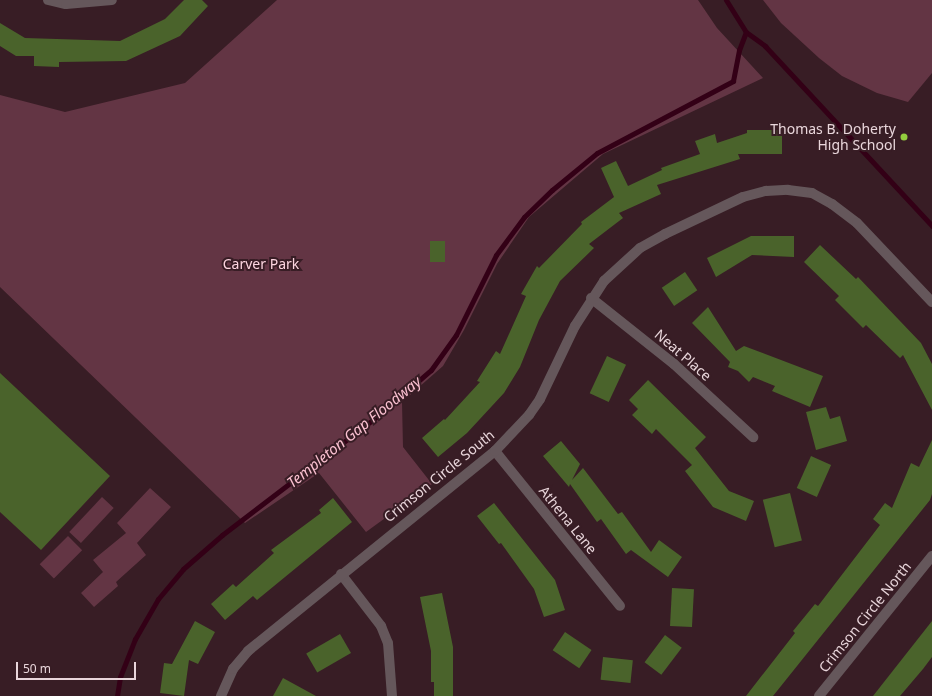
<!DOCTYPE html>
<style>
body{margin:0}
#map{position:relative;width:932px;height:696px;overflow:hidden;background:#381d25;font-family:"Noto Sans",sans-serif}
div>[style]{position:absolute}
.green>*{inset:0;background:#633544;transform-origin:0 0}
.stream>*{height:5px;margin:-2.5px;padding:0 2.5px;transform-origin:2.5px;border-radius:2.5px;background:#330016}
.building>*{inset:0;background:#4a632b;transform-origin:0 0}
.minor>*{height:10px;margin:-5px;padding:0 5px;transform-origin:5px;border-radius:5px;background:#65575b}
.dots>*{width:11px;height:11px;translate:-50% -50%;box-sizing:border-box;border:2px solid #381d25;border-radius:50%}
span{translate:-50% -50%;white-space:nowrap;text-align:center;line-height:1.15;-webkit-text-stroke:4px #381d25;paint-order:stroke}
.poi-label{font-size:14px;color:#e9d6db}
.right{translate:-100% -50%;text-align:right}
.park-label{font-size:14px;color:#fdd5e0}
.street-label{font-size:14px;color:#e9d6db}
.water-label{font-size:15px;color:#fbc1d1;font-style:italic}
.scale{position:absolute;left:16px;top:662px;width:120px;height:18px;box-sizing:border-box;border:2px solid #e9d6db;border-top:0;padding-left:5px;font-size:12px;line-height:14px;white-space:nowrap;color:#e9d6db;-webkit-text-stroke:3px #381d25;paint-order:stroke}
</style>
<div id="map">
<div class="green">
<div style="clip-path:polygon(277px 0,698px 0,717px 28px,763px 78px,603px 154px,529px 217px,497px 264px,464px 330px,443px 366px,402px 402px,403px 447px,432px 484px,366px 532px,319px 473px,245px 523px,0 287px,0 95px,65px 112px,185px 83px)"></div>
<div style="clip-path:polygon(763px 0,932px 0,932px 73px,908px 102px,877px 93px,842px 76px,819px 58px,781px 23px)"></div>
<div style="clip-path:polygon(150px 488px,171px 507px,137px 543px,146px 555px,116px 582px,118px 586px,94px 607px,81px 593px,103px 572px,93px 560px,126px 533px,117px 523px)"></div>
<div style="left:102px;top:497px;width:16px;height:48px;rotate:43deg"></div>
<div style="left:68px;top:536px;width:20px;height:40px;rotate:45deg"></div>
</div>
<div class="stream">
<div style="left:726px;top:0;width:38px;rotate:58deg"></div>
<div style="left:746px;top:32px;width:24px;rotate:36deg"></div>
<div style="left:765px;top:46px;width:246px;rotate:47.1deg"></div>
<div style="left:117px;top:696px;width:19px;rotate:-81deg"></div>
<div style="left:120px;top:677px;width:41px;rotate:-68.5deg"></div>
<div style="left:135px;top:639px;width:46px;rotate:-60.1deg"></div>
<div style="left:158px;top:599px;width:39px;rotate:-50deg"></div>
<div style="left:183px;top:569px;width:52px;rotate:-41.1deg"></div>
<div style="left:222px;top:535px;width:199px;rotate:-37.4deg"></div>
<div style="left:380px;top:414px;width:67px;rotate:-40.8deg"></div>
<div style="left:431px;top:370px;width:43px;rotate:-54.5deg"></div>
<div style="left:456px;top:335px;width:89px;rotate:-63.4deg"></div>
<div style="left:496px;top:255px;width:47px;rotate:-53.6deg"></div>
<div style="left:524px;top:217px;width:39px;rotate:-44deg"></div>
<div style="left:552px;top:190px;width:58px;rotate:-39.4deg"></div>
<div style="left:597px;top:153px;width:154px;rotate:-27.9deg"></div>
<div style="left:733px;top:81px;width:32px;rotate:-79deg"></div>
<div style="left:739px;top:50px;width:19px;rotate:-69deg"></div>
</div>
<div class="building">
<div style="clip-path:polygon(184px 0,202px 0,208px 6px,180px 36px,126px 61px,59px 62px,59px 67px,34px 66px,34px 56px,16px 56px,0 46px,0 23px,25px 38px,120px 41px,165px 19px)"></div>
<div style="clip-path:polygon(747px 130px,782px 130px,782px 154px,738px 154px,740px 159px,657px 185px,661px 194px,619px 213px,623px 218px,589px 244px,594px 248px,560px 281px,539px 320px,520px 367px,504px 393px,467px 433px,438px 457px,422px 438px,444px 419px,445px 420px,480px 382px,477px 381px,496px 351px,500px 354px,526px 296px,521px 294px,537px 266px,539px 268px,582px 224px,581px 222px,614px 197px,601px 168px,616px 161px,628px 186px,662px 170px,661px 168px,700px 154px,695px 141px,715px 134px,717px 143px,747px 133px)"></div>
<div style="clip-path:polygon(751px 236px,794px 236px,794px 257px,752px 255px,716px 277px,707px 258px)"></div>
<div style="left:430px;top:241px;width:15px;height:21px"></div>
<div style="clip-path:polygon(820px 245px,856px 279px,858px 277px,921px 343px,932px 364px,932px 410px,903px 355px,900px 358px,866px 325px,863px 328px,835px 300px,839px 296px,804px 262px)"></div>
<div style="left:685px;top:272px;width:22px;height:28px;rotate:56deg"></div>
<div style="clip-path:polygon(708px 307px,736px 351px,744px 346px,823px 376px,810px 407px,772px 391px,775px 386px,753px 377px,749px 382px,738px 371px,728px 367px,730px 362px,692px 323px)"></div>
<div style="left:607px;top:356px;width:21px;height:41px;rotate:25deg"></div>
<div style="clip-path:polygon(0 373px,110px 476px,41px 550px,0 512px)"></div>
<div style="clip-path:polygon(648px 380px,706px 437px,695px 448px,729px 491px,754px 501px,746px 521px,713px 507px,685px 471px,692px 465px,656px 429px,652px 434px,632px 415px,638px 409px,629px 400px)"></div>
<div style="clip-path:polygon(826px 407px,830px 419px,840px 416px,847px 441px,816px 450px,806px 412px)"></div>
<div style="clip-path:polygon(932px 440px,932px 494px,930px 500px,773px 696px,746px 696px,795px 633px,793px 631px,815px 604px,818px 606px,880px 525px,873px 519px,885px 503px,892px 508px,911px 463px,919px 467px)"></div>
<div style="clip-path:polygon(561px 441px,580px 464px,572px 480px,583px 468px,618px 514px,622px 512px,651px 552px,659px 540px,682px 557px,668px 577px,631px 550px,626px 554px,601px 519px,597px 522px,570px 484px,569px 487px,543px 456px)"></div>
<div style="left:811px;top:456px;width:22px;height:35px;rotate:24deg"></div>
<div style="left:790px;top:493px;width:49px;height:28px;rotate:76deg"></div>
<div style="clip-path:polygon(333px 498px,352px 522px,257px 600px,253px 596px,225px 620px,211px 604px,233px 584px,236px 587px,274px 553px,271px 550px,321px 513px,319px 510px)"></div>
<div style="clip-path:polygon(494px 503px,555px 580px,565px 610px,544px 617px,534px 589px,501px 543px,499px 544px,477px 516px)"></div>
<div style="left:672px;top:588px;width:22px;height:38px;rotate:3deg"></div>
<div style="clip-path:polygon(442px 593px,453px 647px,453px 696px,434px 696px,434px 682px,431px 682px,431px 651px,420px 597px)"></div>
<div style="clip-path:polygon(195px 621px,215px 632px,198px 664px,189px 660px,184px 696px,160px 693px,164px 663px,172px 664px)"></div>
<div style="clip-path:polygon(932px 621px,932px 657px,923px 669px,900px 696px,873px 696px)"></div>
<div style="left:565px;top:632px;width:32px;height:22px;rotate:34deg"></div>
<div style="left:340px;top:634px;width:22px;height:39px;rotate:60deg"></div>
<div style="left:665px;top:635px;width:21px;height:34px;rotate:37deg"></div>
<div style="left:603px;top:657px;width:30px;height:23px;rotate:6deg"></div>
<div style="clip-path:polygon(283px 678px,316px 696px,273px 696px)"></div>
</div>
<div class="minor">
<div style="left:48px;top:0;width:18px;rotate:13deg"></div>
<div style="left:66px;top:4px;width:46px;rotate:-5deg"></div>
<div style="left:591px;top:298px;width:106px;rotate:38.5deg"></div>
<div style="left:674px;top:364px;width:108px;rotate:42.7deg"></div>
<div style="left:495px;top:451px;width:199px;rotate:51.1deg"></div>
<div style="left:341px;top:574px;width:66px;rotate:52.4deg"></div>
<div style="left:381px;top:626px;width:18px;rotate:68deg"></div>
<div style="left:388px;top:643px;width:53px;rotate:85.7deg"></div>
<div style="left:221px;top:696px;width:30px;rotate:-66deg"></div>
<div style="left:233px;top:669px;width:23px;rotate:-50deg"></div>
<div style="left:248px;top:651px;width:318px;rotate:-39deg"></div>
<div style="left:495px;top:451px;width:50px;rotate:-46.6deg"></div>
<div style="left:529px;top:415px;width:19px;rotate:-55deg"></div>
<div style="left:540px;top:399px;width:81px;rotate:-64.4deg"></div>
<div style="left:575px;top:326px;width:54px;rotate:-57.2deg"></div>
<div style="left:604px;top:281px;width:49px;rotate:-42.5deg"></div>
<div style="left:640px;top:248px;width:29px;rotate:-29deg"></div>
<div style="left:665px;top:234px;width:86px;rotate:-25.4deg"></div>
<div style="left:743px;top:197px;width:24px;rotate:-15deg"></div>
<div style="left:766px;top:191px;width:22px;rotate:-3deg"></div>
<div style="left:788px;top:190px;width:24px;rotate:7deg"></div>
<div style="left:812px;top:193px;width:23px;rotate:29deg"></div>
<div style="left:832px;top:204px;width:31px;rotate:37deg"></div>
<div style="left:857px;top:223px;width:109px;rotate:46.5deg"></div>
<div style="left:819px;top:696px;width:180px;rotate:-51.1deg"></div>
</div>
<div class="dots">
<div style="left:904px;top:137px;background:#93cd3e"></div>
</div>
<div class="poi-label">
<span class="right" style="left:896px;top:137px">Thomas B. Doherty<br>High School</span>
</div>
<div class="park-label">
<span style="left:261px;top:264px">Carver Park</span>
</div>
<div class="street-label">
<span style="left:683px;top:355px;rotate:41deg">Neat Place</span>
<span style="left:439px;top:476px;rotate:-39deg">Crimson Circle South</span>
<span style="left:568px;top:520px;rotate:51deg">Athena Lane</span>
<span style="left:865px;top:617px;rotate:-51deg">Crimson Circle North</span>
</div>
<div class="water-label">
<span style="left:354px;top:432px;rotate:-39deg">Templeton Gap Floodway</span>
</div>
<div class="scale">50 m</div>
</div>
